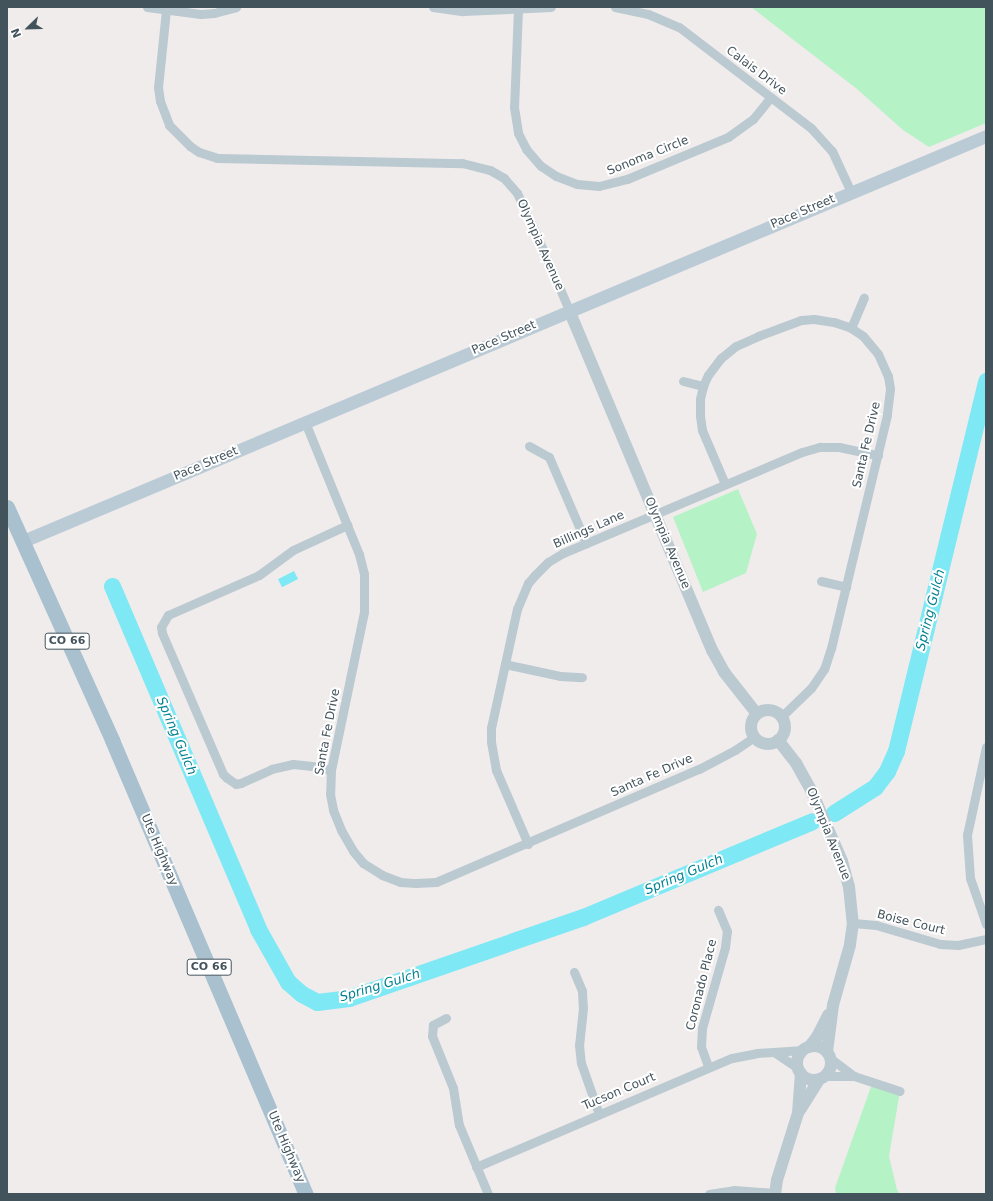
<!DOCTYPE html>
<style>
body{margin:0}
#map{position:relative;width:993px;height:1201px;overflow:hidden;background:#f0ecec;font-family:"DejaVu Sans",sans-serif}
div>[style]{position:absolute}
.green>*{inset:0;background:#b5f2c6}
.water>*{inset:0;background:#7ee8f4;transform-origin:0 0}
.river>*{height:17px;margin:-8.5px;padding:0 8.5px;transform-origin:8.5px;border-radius:8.5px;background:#7ee8f4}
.minor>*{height:9px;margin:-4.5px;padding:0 4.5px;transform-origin:4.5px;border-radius:4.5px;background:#bbc9d1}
.tertiary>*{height:12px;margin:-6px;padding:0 6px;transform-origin:6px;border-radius:6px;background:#bbc9d1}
.tertiary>.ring{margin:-6px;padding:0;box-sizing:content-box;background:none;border:12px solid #bbc9d1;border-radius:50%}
.secondary>*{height:13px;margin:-6.5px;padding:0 6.5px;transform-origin:6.5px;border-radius:6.5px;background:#bbcbd6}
.primary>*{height:15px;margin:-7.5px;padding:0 7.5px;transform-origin:7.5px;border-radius:7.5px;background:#a9c0cf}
span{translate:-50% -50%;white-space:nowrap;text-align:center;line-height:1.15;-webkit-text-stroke:4px #fff;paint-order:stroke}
.shield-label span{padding:1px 3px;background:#fff;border:1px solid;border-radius:3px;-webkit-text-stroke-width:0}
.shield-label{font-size:11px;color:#43535c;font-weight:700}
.street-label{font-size:12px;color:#43535c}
.water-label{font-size:13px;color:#038392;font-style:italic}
.frame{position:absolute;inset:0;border:8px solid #43535c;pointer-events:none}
.north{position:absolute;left:8px;top:8px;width:40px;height:40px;-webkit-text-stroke:3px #fff;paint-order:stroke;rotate:247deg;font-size:11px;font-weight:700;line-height:16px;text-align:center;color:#43535c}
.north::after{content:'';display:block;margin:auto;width:14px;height:18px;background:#43535c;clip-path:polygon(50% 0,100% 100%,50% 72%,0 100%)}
</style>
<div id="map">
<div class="green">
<div style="clip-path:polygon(751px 7px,986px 7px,986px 123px,929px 147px,903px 130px,857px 89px)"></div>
<div style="clip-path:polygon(738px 489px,757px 534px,746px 573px,703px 592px,673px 517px)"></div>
<div style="clip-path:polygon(873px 1081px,900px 1091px,889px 1156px,897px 1190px,900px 1194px,836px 1194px,835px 1188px)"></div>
</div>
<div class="water">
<div style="left:294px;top:571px;width:9px;height:18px;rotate:63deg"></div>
</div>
<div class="river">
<div style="left:112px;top:586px;width:373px;rotate:66.9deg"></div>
<div style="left:258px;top:929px;width:61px;rotate:60.5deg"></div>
<div style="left:288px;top:982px;width:18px;rotate:41deg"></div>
<div style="left:302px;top:994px;width:17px;rotate:28deg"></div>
<div style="left:317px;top:1002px;width:32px;rotate:-7deg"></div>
<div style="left:349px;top:998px;width:248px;rotate:-19.1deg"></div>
<div style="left:583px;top:917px;width:248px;rotate:-22.7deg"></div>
<div style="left:834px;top:813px;width:49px;rotate:-32.4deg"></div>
<div style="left:875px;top:787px;width:20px;rotate:-53deg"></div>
<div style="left:887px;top:771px;width:22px;rotate:-66deg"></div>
<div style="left:896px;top:751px;width:381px;rotate:-76.3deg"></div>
</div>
<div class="minor">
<div style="left:147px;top:7px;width:54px;rotate:7.4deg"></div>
<div style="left:201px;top:14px;width:13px;rotate:-4deg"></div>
<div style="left:214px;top:13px;width:23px;rotate:-15deg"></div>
<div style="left:433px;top:7px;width:30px;rotate:8deg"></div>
<div style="left:463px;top:11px;width:88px;rotate:-2.6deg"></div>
<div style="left:615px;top:7px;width:34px;rotate:12deg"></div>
<div style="left:648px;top:14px;width:34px;rotate:23deg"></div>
<div style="left:679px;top:27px;width:166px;rotate:37.4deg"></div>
<div style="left:811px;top:128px;width:31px;rotate:48deg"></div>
<div style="left:832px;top:151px;width:45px;rotate:65.1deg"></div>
<div style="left:518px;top:9px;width:98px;rotate:92.3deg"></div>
<div style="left:514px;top:107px;width:26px;rotate:81deg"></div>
<div style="left:518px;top:133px;width:18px;rotate:63deg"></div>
<div style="left:526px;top:149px;width:23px;rotate:49deg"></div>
<div style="left:541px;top:166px;width:18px;rotate:34deg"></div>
<div style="left:556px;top:176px;width:22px;rotate:21deg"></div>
<div style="left:577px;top:184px;width:22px;rotate:5deg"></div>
<div style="left:599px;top:186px;width:29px;rotate:-14deg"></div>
<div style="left:627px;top:179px;width:109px;rotate:-22.6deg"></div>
<div style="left:728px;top:137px;width:31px;rotate:-36deg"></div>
<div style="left:753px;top:119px;width:28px;rotate:-51deg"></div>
<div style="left:166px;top:10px;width:77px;rotate:95.9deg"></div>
<div style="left:158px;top:87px;width:14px;rotate:82deg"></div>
<div style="left:160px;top:101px;width:26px;rotate:69deg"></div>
<div style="left:169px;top:125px;width:30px;rotate:45deg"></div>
<div style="left:190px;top:146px;width:11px;rotate:34deg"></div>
<div style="left:199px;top:152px;width:19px;rotate:18deg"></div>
<div style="left:217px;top:158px;width:245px;rotate:1.2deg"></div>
<div style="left:462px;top:163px;width:29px;rotate:14deg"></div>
<div style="left:490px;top:170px;width:16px;rotate:30deg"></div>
<div style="left:504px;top:178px;width:20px;rotate:49deg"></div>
<div style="left:517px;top:193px;width:40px;rotate:65deg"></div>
<div style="left:534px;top:229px;width:88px;rotate:66.6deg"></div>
<div style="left:851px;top:328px;width:33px;rotate:-67deg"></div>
<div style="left:683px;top:381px;width:21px;rotate:14deg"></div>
<div style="left:305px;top:422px;width:143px;rotate:67.8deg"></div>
<div style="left:359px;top:554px;width:21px;rotate:76deg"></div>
<div style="left:364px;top:574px;width:38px;rotate:90deg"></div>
<div style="left:364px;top:612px;width:161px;rotate:101.8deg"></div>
<div style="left:331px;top:770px;width:24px;rotate:92deg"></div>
<div style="left:330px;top:794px;width:16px;rotate:79deg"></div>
<div style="left:333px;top:810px;width:22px;rotate:68deg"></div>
<div style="left:341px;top:830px;width:24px;rotate:60deg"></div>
<div style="left:353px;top:851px;width:16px;rotate:50deg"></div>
<div style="left:363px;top:863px;width:22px;rotate:32deg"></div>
<div style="left:382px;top:875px;width:19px;rotate:21deg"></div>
<div style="left:400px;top:882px;width:16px;rotate:4deg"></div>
<div style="left:416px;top:883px;width:20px;rotate:-3deg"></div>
<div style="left:436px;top:882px;width:286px;rotate:-23.3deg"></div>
<div style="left:699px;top:769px;width:41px;rotate:-27.8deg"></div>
<div style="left:735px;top:750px;width:23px;rotate:-34deg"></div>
<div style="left:529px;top:446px;width:23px;rotate:29deg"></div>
<div style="left:549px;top:457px;width:94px;rotate:66.7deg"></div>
<div style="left:725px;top:484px;width:59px;rotate:-113.1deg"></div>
<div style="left:702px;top:430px;width:15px;rotate:-98deg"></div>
<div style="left:700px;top:415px;width:16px;rotate:-90deg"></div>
<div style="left:700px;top:399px;width:13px;rotate:-77deg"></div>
<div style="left:703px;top:386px;width:12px;rotate:-66deg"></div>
<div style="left:708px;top:375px;width:21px;rotate:-53deg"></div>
<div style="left:721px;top:358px;width:19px;rotate:-39deg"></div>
<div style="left:736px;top:346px;width:24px;rotate:-24deg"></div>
<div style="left:758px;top:336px;width:46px;rotate:-20.4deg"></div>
<div style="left:801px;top:320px;width:13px;rotate:-4deg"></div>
<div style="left:814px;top:319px;width:20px;rotate:9deg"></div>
<div style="left:834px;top:322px;width:18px;rotate:19deg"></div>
<div style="left:851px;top:328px;width:14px;rotate:34deg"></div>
<div style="left:863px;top:336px;width:23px;rotate:50deg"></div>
<div style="left:878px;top:354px;width:24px;rotate:66deg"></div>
<div style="left:888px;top:376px;width:13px;rotate:81deg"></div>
<div style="left:890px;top:389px;width:26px;rotate:97deg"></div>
<div style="left:887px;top:415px;width:240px;rotate:103.5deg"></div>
<div style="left:831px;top:648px;width:22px;rotate:108deg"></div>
<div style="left:824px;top:669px;width:23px;rotate:124deg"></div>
<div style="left:811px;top:688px;width:42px;rotate:136deg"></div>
<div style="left:821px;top:581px;width:26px;rotate:13deg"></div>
<div style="left:505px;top:664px;width:56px;rotate:12.3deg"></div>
<div style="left:560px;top:676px;width:22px;rotate:3deg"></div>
<div style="left:986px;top:747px;width:90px;rotate:102.2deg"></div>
<div style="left:967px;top:835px;width:43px;rotate:86deg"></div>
<div style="left:970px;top:878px;width:49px;rotate:70.8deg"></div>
<div style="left:331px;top:770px;width:19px;rotate:-168deg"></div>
<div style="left:312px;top:766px;width:19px;rotate:-174deg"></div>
<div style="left:293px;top:764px;width:22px;rotate:167deg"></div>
<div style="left:272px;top:769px;width:34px;rotate:156deg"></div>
<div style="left:241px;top:783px;width:5px;rotate:169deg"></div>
<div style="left:236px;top:784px;width:11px;rotate:-146deg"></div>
<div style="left:227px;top:778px;width:6px;rotate:-135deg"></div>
<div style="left:223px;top:774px;width:154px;rotate:-113.4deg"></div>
<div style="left:162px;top:633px;width:6px;rotate:-99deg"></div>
<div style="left:161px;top:627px;width:14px;rotate:-60deg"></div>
<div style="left:168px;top:615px;width:99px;rotate:-23.7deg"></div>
<div style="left:259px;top:575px;width:42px;rotate:-36.3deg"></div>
<div style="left:293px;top:550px;width:60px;rotate:-24.8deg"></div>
<div style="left:528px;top:844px;width:81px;rotate:-113.4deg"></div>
<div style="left:496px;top:770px;width:28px;rotate:-100deg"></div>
<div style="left:491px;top:742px;width:14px;rotate:-90deg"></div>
<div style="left:491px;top:728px;width:122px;rotate:-77.7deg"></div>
<div style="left:517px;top:609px;width:28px;rotate:-67deg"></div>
<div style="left:528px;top:583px;width:11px;rotate:-49deg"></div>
<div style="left:535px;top:575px;width:18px;rotate:-45deg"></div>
<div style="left:548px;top:562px;width:17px;rotate:-31deg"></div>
<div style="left:563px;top:553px;width:259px;rotate:-22.9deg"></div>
<div style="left:802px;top:452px;width:19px;rotate:-16deg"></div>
<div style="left:820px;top:447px;width:19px"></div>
<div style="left:839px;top:447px;width:40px;rotate:12deg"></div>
<div style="left:853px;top:923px;width:23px;rotate:5deg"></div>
<div style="left:876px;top:925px;width:67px;rotate:16.5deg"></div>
<div style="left:940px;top:944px;width:18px;rotate:3deg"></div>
<div style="left:958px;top:945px;width:29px;rotate:-12deg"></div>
<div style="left:574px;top:972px;width:21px;rotate:67deg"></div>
<div style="left:582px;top:991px;width:17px;rotate:87deg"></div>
<div style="left:583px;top:1008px;width:37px;rotate:96deg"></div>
<div style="left:579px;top:1045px;width:18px;rotate:84deg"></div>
<div style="left:581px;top:1063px;width:54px;rotate:70.6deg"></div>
<div style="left:446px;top:1018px;width:15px;rotate:152deg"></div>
<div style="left:433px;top:1025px;width:11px;rotate:95deg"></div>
<div style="left:432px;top:1036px;width:56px;rotate:68deg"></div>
<div style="left:453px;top:1088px;width:37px;rotate:81deg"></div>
<div style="left:459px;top:1125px;width:75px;rotate:67.2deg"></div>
<div style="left:774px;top:1052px;width:30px;rotate:34deg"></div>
<div style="left:830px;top:1058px;width:30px;rotate:37deg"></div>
<div style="left:708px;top:1066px;width:20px;rotate:-110deg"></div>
<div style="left:701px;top:1047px;width:19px;rotate:-87deg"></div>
<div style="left:702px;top:1028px;width:84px;rotate:-74.1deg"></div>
<div style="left:725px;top:947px;width:16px;rotate:-83deg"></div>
<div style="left:727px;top:931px;width:23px;rotate:-113deg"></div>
<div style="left:825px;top:1076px;width:29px"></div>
<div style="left:854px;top:1076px;width:48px;rotate:18.1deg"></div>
<div style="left:476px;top:1167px;width:278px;rotate:-23.1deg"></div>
<div style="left:732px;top:1058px;width:25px;rotate:-11deg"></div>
<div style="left:757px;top:1053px;width:46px;rotate:-3.7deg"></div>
<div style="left:709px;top:1194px;width:25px;rotate:-9deg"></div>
<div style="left:734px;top:1190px;width:41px;rotate:4.2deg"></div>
</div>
<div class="tertiary">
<div style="left:569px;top:310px;width:369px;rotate:67.2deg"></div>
<div style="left:712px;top:650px;width:25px;rotate:61deg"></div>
<div style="left:724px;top:672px;width:53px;rotate:51.8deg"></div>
<div class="ring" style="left:751px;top:710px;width:22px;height:22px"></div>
<div style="left:778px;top:740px;width:29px;rotate:52deg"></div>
<div style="left:796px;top:763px;width:31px;rotate:61deg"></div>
<div style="left:811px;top:790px;width:77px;rotate:66.4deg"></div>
<div style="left:842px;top:861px;width:27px;rotate:75deg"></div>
<div style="left:849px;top:887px;width:36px;rotate:84deg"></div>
<div style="left:853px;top:923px;width:22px;rotate:98deg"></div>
<div style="left:850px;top:945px;width:62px;rotate:105.8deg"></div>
<div style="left:833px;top:1005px;width:47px;rotate:97.3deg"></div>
<div class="ring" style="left:797px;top:1046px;width:22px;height:22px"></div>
<div style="left:809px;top:1047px;width:13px;rotate:-51deg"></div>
<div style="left:817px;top:1037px;width:25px;rotate:-63deg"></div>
<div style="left:800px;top:1110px;width:36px;rotate:-58deg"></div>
<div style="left:775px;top:1194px;width:14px;rotate:-82deg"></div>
<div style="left:777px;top:1180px;width:70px;rotate:-72.6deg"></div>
<div style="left:798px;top:1113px;width:40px;rotate:-85.7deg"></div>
</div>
<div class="secondary">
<div style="left:23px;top:541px;width:1045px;rotate:-22.81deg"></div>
</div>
<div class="primary">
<div style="left:7px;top:507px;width:256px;rotate:65.7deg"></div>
<div style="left:112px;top:740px;width:494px;rotate:66.9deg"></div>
</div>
<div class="shield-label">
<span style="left:67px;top:641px">CO 66</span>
<span style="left:209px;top:967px">CO 66</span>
</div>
<div class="street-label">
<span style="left:756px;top:71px;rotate:37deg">Calais Drive</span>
<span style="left:648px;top:156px;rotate:-22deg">Sonoma Circle</span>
<span style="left:803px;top:212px;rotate:-23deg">Pace Street</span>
<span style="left:540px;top:245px;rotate:66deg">Olympia Avenue</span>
<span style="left:504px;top:338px;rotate:-23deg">Pace Street</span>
<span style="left:867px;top:445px;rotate:-77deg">Santa Fe Drive</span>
<span style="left:206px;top:464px;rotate:-23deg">Pace Street</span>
<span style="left:589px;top:530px;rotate:-24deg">Billings Lane</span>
<span style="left:667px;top:543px;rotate:67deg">Olympia Avenue</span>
<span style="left:328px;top:732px;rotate:-79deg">Santa Fe Drive</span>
<span style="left:652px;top:776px;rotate:-24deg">Santa Fe Drive</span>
<span style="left:828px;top:834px;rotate:68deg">Olympia Avenue</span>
<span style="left:159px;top:850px;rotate:67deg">Ute Highway</span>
<span style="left:911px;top:923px;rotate:14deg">Boise Court</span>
<span style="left:702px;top:985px;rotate:-76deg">Coronado Place</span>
<span style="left:619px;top:1092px;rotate:-23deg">Tucson Court</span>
<span style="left:286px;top:1147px;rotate:67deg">Ute Highway</span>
</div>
<div class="water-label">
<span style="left:931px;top:610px;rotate:-76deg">Spring Gulch</span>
<span style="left:176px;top:736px;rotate:67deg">Spring Gulch</span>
<span style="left:684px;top:875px;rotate:-23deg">Spring Gulch</span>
<span style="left:380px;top:986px;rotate:-17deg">Spring Gulch</span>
</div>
<div class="frame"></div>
<div class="north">N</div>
</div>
